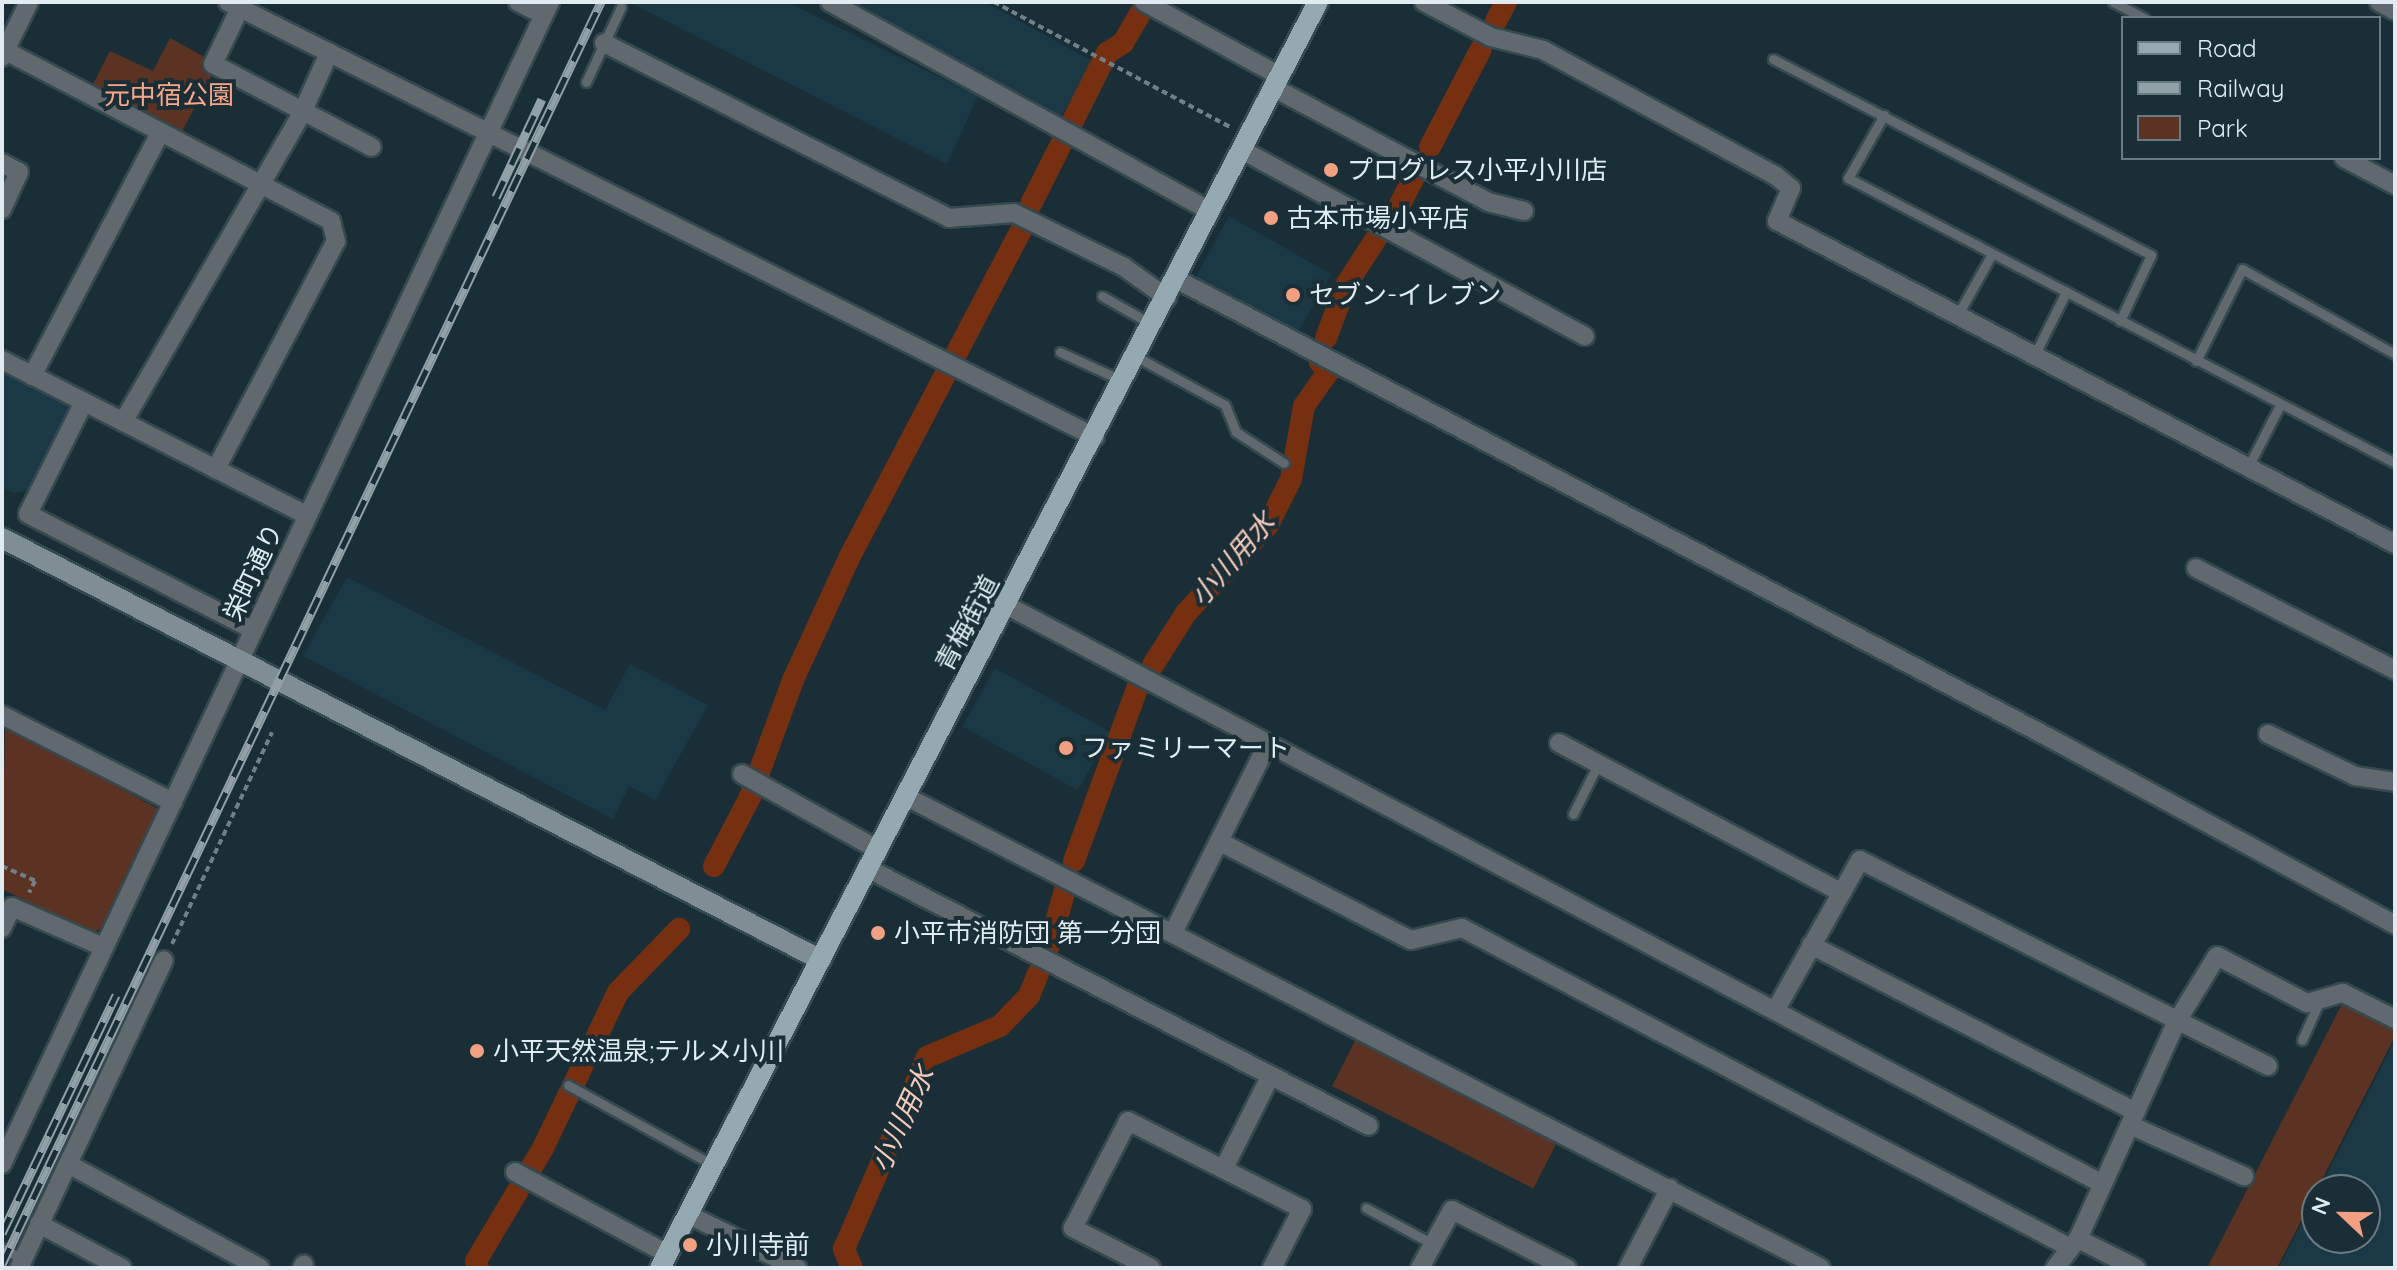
<!DOCTYPE html>
<meta charset="utf-8">
<style>
body{margin:0}
#map{position:relative;width:2397px;height:1270px;overflow:hidden;background:#192e36;font-family:Quicksand,"Noto Sans JP",sans-serif}
div>[style]{position:absolute}
.built>*{inset:0;background:#1b3944;transform-origin:0 0}
.green>*{inset:0;background:#5c3322;transform-origin:0 0}
.canal>*{height:22px;margin:-11px;padding:0 11px;transform-origin:11px;border-radius:11px;background:#763010}
.path>*{height:4px;margin-top:-2px;transform-origin:0;background:repeating-linear-gradient(90deg,#6f8088 0 6px,transparent 0 10px)}
.roads{filter:drop-shadow(2px 0 #354950) drop-shadow(-2px 0 #354950) drop-shadow(0 2px #354950) drop-shadow(0 -2px #354950)}
.lane>*{height:9px;margin:-4.5px;padding:0 4.5px;transform-origin:4.5px;border-radius:4.5px;background:#606a6e}
.street>*{height:18px;margin:-9px;padding:0 9px;transform-origin:9px;border-radius:9px;background:#606a6e}
.secondary>*{height:20px;margin:-10px;padding:0 10px;transform-origin:10px;border-radius:10px;background:#7e8e94}
.primary>*{height:20px;margin:-10px;padding:0 10px;transform-origin:10px;border-radius:10px;background:#95a9b2}
.rail>*{height:9px;margin-top:-4.5px;transform-origin:0;background:repeating-linear-gradient(90deg,#192e36 0 18px,#92a1a8 0 36px);box-sizing:border-box;border-block:2px solid #92a1a8}
.dots>*{width:22px;height:22px;translate:-50% -50%;box-sizing:border-box;border:4px solid #192e36;border-radius:50%}
span{translate:-50% -50%;white-space:nowrap;text-align:center;line-height:1.15;-webkit-text-stroke:8px #192e36;paint-order:stroke}
.park-label{font-size:26px;color:#fba786}
.poi-label{font-size:26px;color:#e0ecf2}
.left{translate:0 -50%;text-align:left}
.street-label{font-size:26px;color:#e0ecf2}
.water-label{font-size:28px;color:#f6cab9;font-style:italic}
.frame{position:absolute;inset:0;border:4px solid #e0ecf2;pointer-events:none}
.legend{position:absolute;left:2121px;top:16px;width:260px;height:144px;box-sizing:border-box;background:#192e36;border:2px solid #697a81;margin:0;padding:10px 14px;list-style:none;font-size:24px;color:#e0ecf2}
.legend li{display:flex;align-items:center;gap:16px;height:40px}
.legend b{width:40px;border:2px solid #697a81}
.north{position:absolute;left:2301px;top:1174px;width:80px;height:80px;box-sizing:border-box;background:#192e36;border:2px solid #697a81;border-radius:50%;rotate:292deg;font-size:22px;font-weight:700;line-height:32px;text-align:center;color:#e0ecf2}
.north::after{content:'';display:block;margin:auto;width:28px;height:36px;background:#f2a080;clip-path:polygon(50% 0,100% 100%,50% 72%,0 100%)}
</style>
<div id="map">
<div class="built">
<div style="clip-path:polygon(629px 2px,787px 2px,978px 96px,947px 164px)"></div>
<div style="clip-path:polygon(845px 2px,985px 2px,1094px 62px,1059px 120px)"></div>
<div style="clip-path:polygon(1229px 216px,1331px 274px,1296px 336px,1201px 284px,1197px 275px)"></div>
<div style="clip-path:polygon(2px 367px,63px 398px,70px 414px,29px 490px,13px 493px,2px 487px)"></div>
<div style="clip-path:polygon(347px 577px,605px 710px,630px 664px,708px 705px,655px 800px,629px 786px,613px 819px,303px 656px)"></div>
<div style="left:995px;top:668px;width:132px;height:67px;rotate:29deg"></div>
<div style="clip-path:polygon(2395px 1040px,2395px 1268px,2279px 1268px,2317px 1194px,2317px 1238px,2365px 1238px,2365px 1190px,2319px 1190px)"></div>
</div>
<div class="green">
<div style="clip-path:polygon(170px 38px,210px 60px,213px 73px,181px 133px,92px 86px,110px 51px,153px 71px)"></div>
<div style="clip-path:polygon(5px 725px,160px 810px,102px 928px,91px 933px,2px 889px)"></div>
<div style="clip-path:polygon(2343px 1002px,2395px 1031px,2395px 1036px,2277px 1268px,2207px 1268px)"></div>
<div style="left:1357px;top:1037px;width:226px;height:55px;rotate:27deg"></div>
</div>
<div class="canal">
<div style="left:1496px;top:21px;width:21px;rotate:-62deg"></div>
<div style="left:1430px;top:147px;width:110px;rotate:-62.5deg"></div>
<div style="left:1031px;top:204px;width:169px;rotate:-63.3deg"></div>
<div style="left:1107px;top:53px;width:19px;rotate:-32deg"></div>
<div style="left:1123px;top:43px;width:48px;rotate:-59.7deg"></div>
<div style="left:1395px;top:214px;width:42px;rotate:-62.8deg"></div>
<div style="left:1326px;top:338px;width:57px;rotate:-69.3deg"></div>
<div style="left:1346px;top:285px;width:57px;rotate:-57.1deg"></div>
<div style="left:1153px;top:665px;width:62px;rotate:-57.6deg"></div>
<div style="left:1186px;top:613px;width:120px;rotate:-47deg"></div>
<div style="left:1268px;top:525px;width:51px;rotate:-63.4deg"></div>
<div style="left:1291px;top:479px;width:74px;rotate:-79.9deg"></div>
<div style="left:1304px;top:406px;width:42px;rotate:-54.8deg"></div>
<div style="left:1328px;top:372px;width:13px;rotate:-129deg"></div>
<div style="left:1074px;top:861px;width:186px;rotate:-69.9deg"></div>
<div style="left:714px;top:866px;width:78px;rotate:-62.4deg"></div>
<div style="left:750px;top:797px;width:125px;rotate:-69.8deg"></div>
<div style="left:793px;top:680px;width:134px;rotate:-65.3deg"></div>
<div style="left:849px;top:558px;width:372px;rotate:-62.3deg"></div>
<div style="left:1049px;top:946px;width:58px;rotate:-74.1deg"></div>
<div style="left:478px;top:1268px;width:7px;rotate:-106deg"></div>
<div style="left:476px;top:1261px;width:131px;rotate:-59.3deg"></div>
<div style="left:543px;top:1148px;width:173px;rotate:-64.3deg"></div>
<div style="left:618px;top:992px;width:88px;rotate:-45.9deg"></div>
<div style="left:852px;top:1268px;width:21px;rotate:-113deg"></div>
<div style="left:844px;top:1249px;width:209px;rotate:-66.6deg"></div>
<div style="left:927px;top:1057px;width:79px;rotate:-23deg"></div>
<div style="left:1000px;top:1026px;width:42px;rotate:-46deg"></div>
<div style="left:1029px;top:996px;width:24px;rotate:-68deg"></div>
</div>
<div class="path">
<div style="left:994px;top:2px;width:269px;rotate:27.9deg"></div>
<div style="left:2px;top:866px;width:36px;rotate:24deg"></div>
<div style="left:35px;top:881px;width:13px;rotate:117deg"></div>
<div style="left:172px;top:944px;width:234px;rotate:-64.7deg"></div>
</div>
<div class="roads">
<div class="lane">
<div style="left:2113px;top:2px;width:35px;rotate:27deg"></div>
<div style="left:1773px;top:59px;width:426px;rotate:27.4deg"></div>
<div style="left:2151px;top:255px;width:73px;rotate:115.2deg"></div>
<div style="left:586px;top:82px;width:83px;rotate:-65deg"></div>
<div style="left:1884px;top:115px;width:73px;rotate:119.7deg"></div>
<div style="left:1848px;top:178px;width:617px;rotate:27.52deg"></div>
<div style="left:1102px;top:296px;width:56px;rotate:29.7deg"></div>
<div style="left:1957px;top:316px;width:71px;rotate:-60.6deg"></div>
<div style="left:1060px;top:352px;width:69px;rotate:24.7deg"></div>
<div style="left:2034px;top:356px;width:72px;rotate:-63.4deg"></div>
<div style="left:1137px;top:357px;width:100px;rotate:28.6deg"></div>
<div style="left:1225px;top:405px;width:29px;rotate:68deg"></div>
<div style="left:1236px;top:432px;width:57px;rotate:32.9deg"></div>
<div style="left:2196px;top:361px;width:103px;rotate:-63.4deg"></div>
<div style="left:2242px;top:269px;width:175px;rotate:29.1deg"></div>
<div style="left:2248px;top:467px;width:70px;rotate:-62.7deg"></div>
<div style="left:1573px;top:814px;width:56px;rotate:-63.4deg"></div>
<div style="left:2302px;top:1040px;width:44px;rotate:-65.8deg"></div>
<div style="left:568px;top:1085px;width:166px;rotate:28.9deg"></div>
<div style="left:1366px;top:1208px;width:74px;rotate:28.3deg"></div>
<div style="left:2px;top:1248px;width:24px;rotate:28deg"></div>
</div>
<div class="street">
<div style="left:228px;top:2px;width:970px;rotate:26.64deg"></div>
<div style="left:518px;top:2px;width:29px;rotate:27deg"></div>
<div style="left:830px;top:2px;width:434px;rotate:28.8deg"></div>
<div style="left:1144px;top:2px;width:155px;rotate:28.6deg"></div>
<div style="left:1424px;top:2px;width:76px;rotate:27.6deg"></div>
<div style="left:1491px;top:37px;width:54px;rotate:14deg"></div>
<div style="left:1543px;top:50px;width:265px;rotate:28.4deg"></div>
<div style="left:1776px;top:176px;width:19px;rotate:39deg"></div>
<div style="left:1791px;top:188px;width:36px;rotate:113deg"></div>
<div style="left:1777px;top:221px;width:697px;rotate:27.59deg"></div>
<div style="left:2379px;top:2px;width:18px;rotate:29deg"></div>
<div style="left:240px;top:8px;width:62px;rotate:115.7deg"></div>
<div style="left:213px;top:64px;width:179px;rotate:27.6deg"></div>
<div style="left:604px;top:43px;width:387px;rotate:26.9deg"></div>
<div style="left:949px;top:218px;width:65px;rotate:-4.4deg"></div>
<div style="left:1014px;top:213px;width:123px;rotate:26.1deg"></div>
<div style="left:1124px;top:267px;width:53px;rotate:35.8deg"></div>
<div style="left:2px;top:49px;width:371px;rotate:27.6deg"></div>
<div style="left:331px;top:221px;width:21px;rotate:76deg"></div>
<div style="left:336px;top:241px;width:258px;rotate:117.8deg"></div>
<div style="left:2px;top:57px;width:61px;rotate:-63.9deg"></div>
<div style="left:1274px;top:88px;width:242px;rotate:28deg"></div>
<div style="left:1488px;top:202px;width:37px;rotate:14deg"></div>
<div style="left:1242px;top:150px;width:390px;rotate:28.5deg"></div>
<div style="left:2344px;top:158px;width:58px;rotate:27.9deg"></div>
<div style="left:2px;top:163px;width:19px;rotate:28deg"></div>
<div style="left:19px;top:172px;width:41px;rotate:114.7deg"></div>
<div style="left:1176px;top:279px;width:985px;rotate:27.71deg"></div>
<div style="left:2048px;top:737px;width:395px;rotate:28.4deg"></div>
<div style="left:2px;top:360px;width:343px;rotate:27deg"></div>
<div style="left:32px;top:376px;width:272px;rotate:-62.2deg"></div>
<div style="left:84px;top:402px;width:125px;rotate:116.6deg"></div>
<div style="left:28px;top:514px;width:254px;rotate:27.2deg"></div>
<div style="left:123px;top:422px;width:359px;rotate:-59.9deg"></div>
<div style="left:303px;top:111px;width:64px;rotate:-65.9deg"></div>
<div style="left:2196px;top:568px;width:224px;rotate:27.1deg"></div>
<div style="left:1006px;top:605px;width:1238px;rotate:27.83deg"></div>
<div style="left:2px;top:715px;width:192px;rotate:27deg"></div>
<div style="left:2268px;top:734px;width:97px;rotate:25.8deg"></div>
<div style="left:2355px;top:776px;width:40px;rotate:8.5deg"></div>
<div style="left:1559px;top:743px;width:320px;rotate:27.9deg"></div>
<div style="left:742px;top:774px;width:154px;rotate:29.1deg"></div>
<div style="left:905px;top:796px;width:1030px;rotate:27.26deg"></div>
<div style="left:1220px;top:842px;width:215px;rotate:27.2deg"></div>
<div style="left:1411px;top:940px;width:52px;rotate:-13.2deg"></div>
<div style="left:1462px;top:928px;width:683px;rotate:27.73deg"></div>
<div style="left:867px;top:868px;width:564px;rotate:27.2deg"></div>
<div style="left:2px;top:928px;width:23px;rotate:-65deg"></div>
<div style="left:12px;top:907px;width:99px;rotate:23.7deg"></div>
<div style="left:1173px;top:933px;width:210px;rotate:-63.4deg"></div>
<div style="left:1811px;top:945px;width:365px;rotate:27.2deg"></div>
<div style="left:1775px;top:1011px;width:173px;rotate:-60.6deg"></div>
<div style="left:1860px;top:860px;width:457px;rotate:26.8deg"></div>
<div style="left:2132px;top:1126px;width:123px;rotate:24.1deg"></div>
<div style="left:2px;top:1164px;width:1285px;rotate:-64.75deg"></div>
<div style="left:68px;top:1164px;width:218px;rotate:28.4deg"></div>
<div style="left:1224px;top:1168px;width:100px;rotate:-63.2deg"></div>
<div style="left:515px;top:1172px;width:173px;rotate:28.3deg"></div>
<div style="left:687px;top:1214px;width:123px;rotate:26.1deg"></div>
<div style="left:39px;top:1224px;width:94px;rotate:27.9deg"></div>
<div style="left:2078px;top:1239px;width:65px;rotate:26.6deg"></div>
<div style="left:19px;top:1268px;width:340px;rotate:-64.8deg"></div>
<div style="left:302px;top:1268px;width:4px;rotate:-63deg"></div>
<div style="left:1151px;top:1268px;width:88px;rotate:-152.9deg"></div>
<div style="left:1073px;top:1228px;width:120px;rotate:-62.8deg"></div>
<div style="left:1128px;top:1121px;width:195px;rotate:26.8deg"></div>
<div style="left:1302px;top:1209px;width:66px;rotate:117deg"></div>
<div style="left:1420px;top:1268px;width:66px;rotate:-61.1deg"></div>
<div style="left:1452px;top:1210px;width:129px;rotate:26.8deg"></div>
<div style="left:1628px;top:1268px;width:90px;rotate:-62.3deg"></div>
<div style="left:2055px;top:1268px;width:37px;rotate:-52deg"></div>
<div style="left:2078px;top:1239px;width:239px;rotate:-65.6deg"></div>
<div style="left:2177px;top:1021px;width:76px;rotate:-58.4deg"></div>
<div style="left:2217px;top:956px;width:102px;rotate:27.6deg"></div>
<div style="left:2307px;top:1003px;width:37px;rotate:-16deg"></div>
<div style="left:2343px;top:993px;width:58px;rotate:26.6deg"></div>
</div>
<div class="secondary">
<div style="left:2px;top:538px;width:921px;rotate:27.26deg"></div>
</div>
<div class="primary">
<div style="left:660px;top:1268px;width:1427px;rotate:-62.54deg"></div>
</div>
</div>
<div class="rail">
<div style="left:496px;top:197px;width:108px;rotate:-64.9deg"></div>
<div style="left:2px;top:1233px;width:264px;rotate:-64.4deg"></div>
<div style="left:2px;top:1264px;width:1397px;rotate:-64.61deg"></div>
</div>
<div class="dots">
<div style="left:1331px;top:170px;background:#f2a080"></div>
<div style="left:1271px;top:218px;background:#f2a080"></div>
<div style="left:1293px;top:295px;background:#f2a080"></div>
<div style="left:1066px;top:748px;background:#f2a080"></div>
<div style="left:878px;top:933px;background:#f2a080"></div>
<div style="left:477px;top:1051px;background:#f2a080"></div>
<div style="left:690px;top:1245px;background:#f2a080"></div>
</div>
<div class="park-label">
<span style="left:169px;top:95px">元中宿公園</span>
</div>
<div class="poi-label">
<span class="left" style="left:1347px;top:170px">プログレス小平小川店</span>
<span class="left" style="left:1287px;top:218px">古本市場小平店</span>
<span class="left" style="left:1309px;top:295px">セブン-イレブン</span>
<span class="left" style="left:1082px;top:748px">ファミリーマート</span>
<span class="left" style="left:894px;top:933px">小平市消防団 第一分団</span>
<span class="left" style="left:493px;top:1051px">小平天然温泉;テルメ小川</span>
<span class="left" style="left:706px;top:1245px">小川寺前</span>
</div>
<div class="street-label">
<span style="left:253px;top:572px;rotate:-65deg">栄町通り</span>
<span style="left:967px;top:623px;rotate:-62deg">青梅街道</span>
</div>
<div class="water-label">
<span style="left:1232px;top:559px;rotate:-49deg">小川用水</span>
<span style="left:902px;top:1119px;rotate:-65deg">小川用水</span>
</div>
<div class="frame"></div>
<ul class="legend">
<li><b style="height:10px;background:#95a9b2"></b>Road</li>
<li><b style="height:10px;background:#92a1a8"></b>Railway</li>
<li><b style="height:22px;background:#5c3322"></b>Park</li>
</ul>
<div class="north">N</div>
</div>
